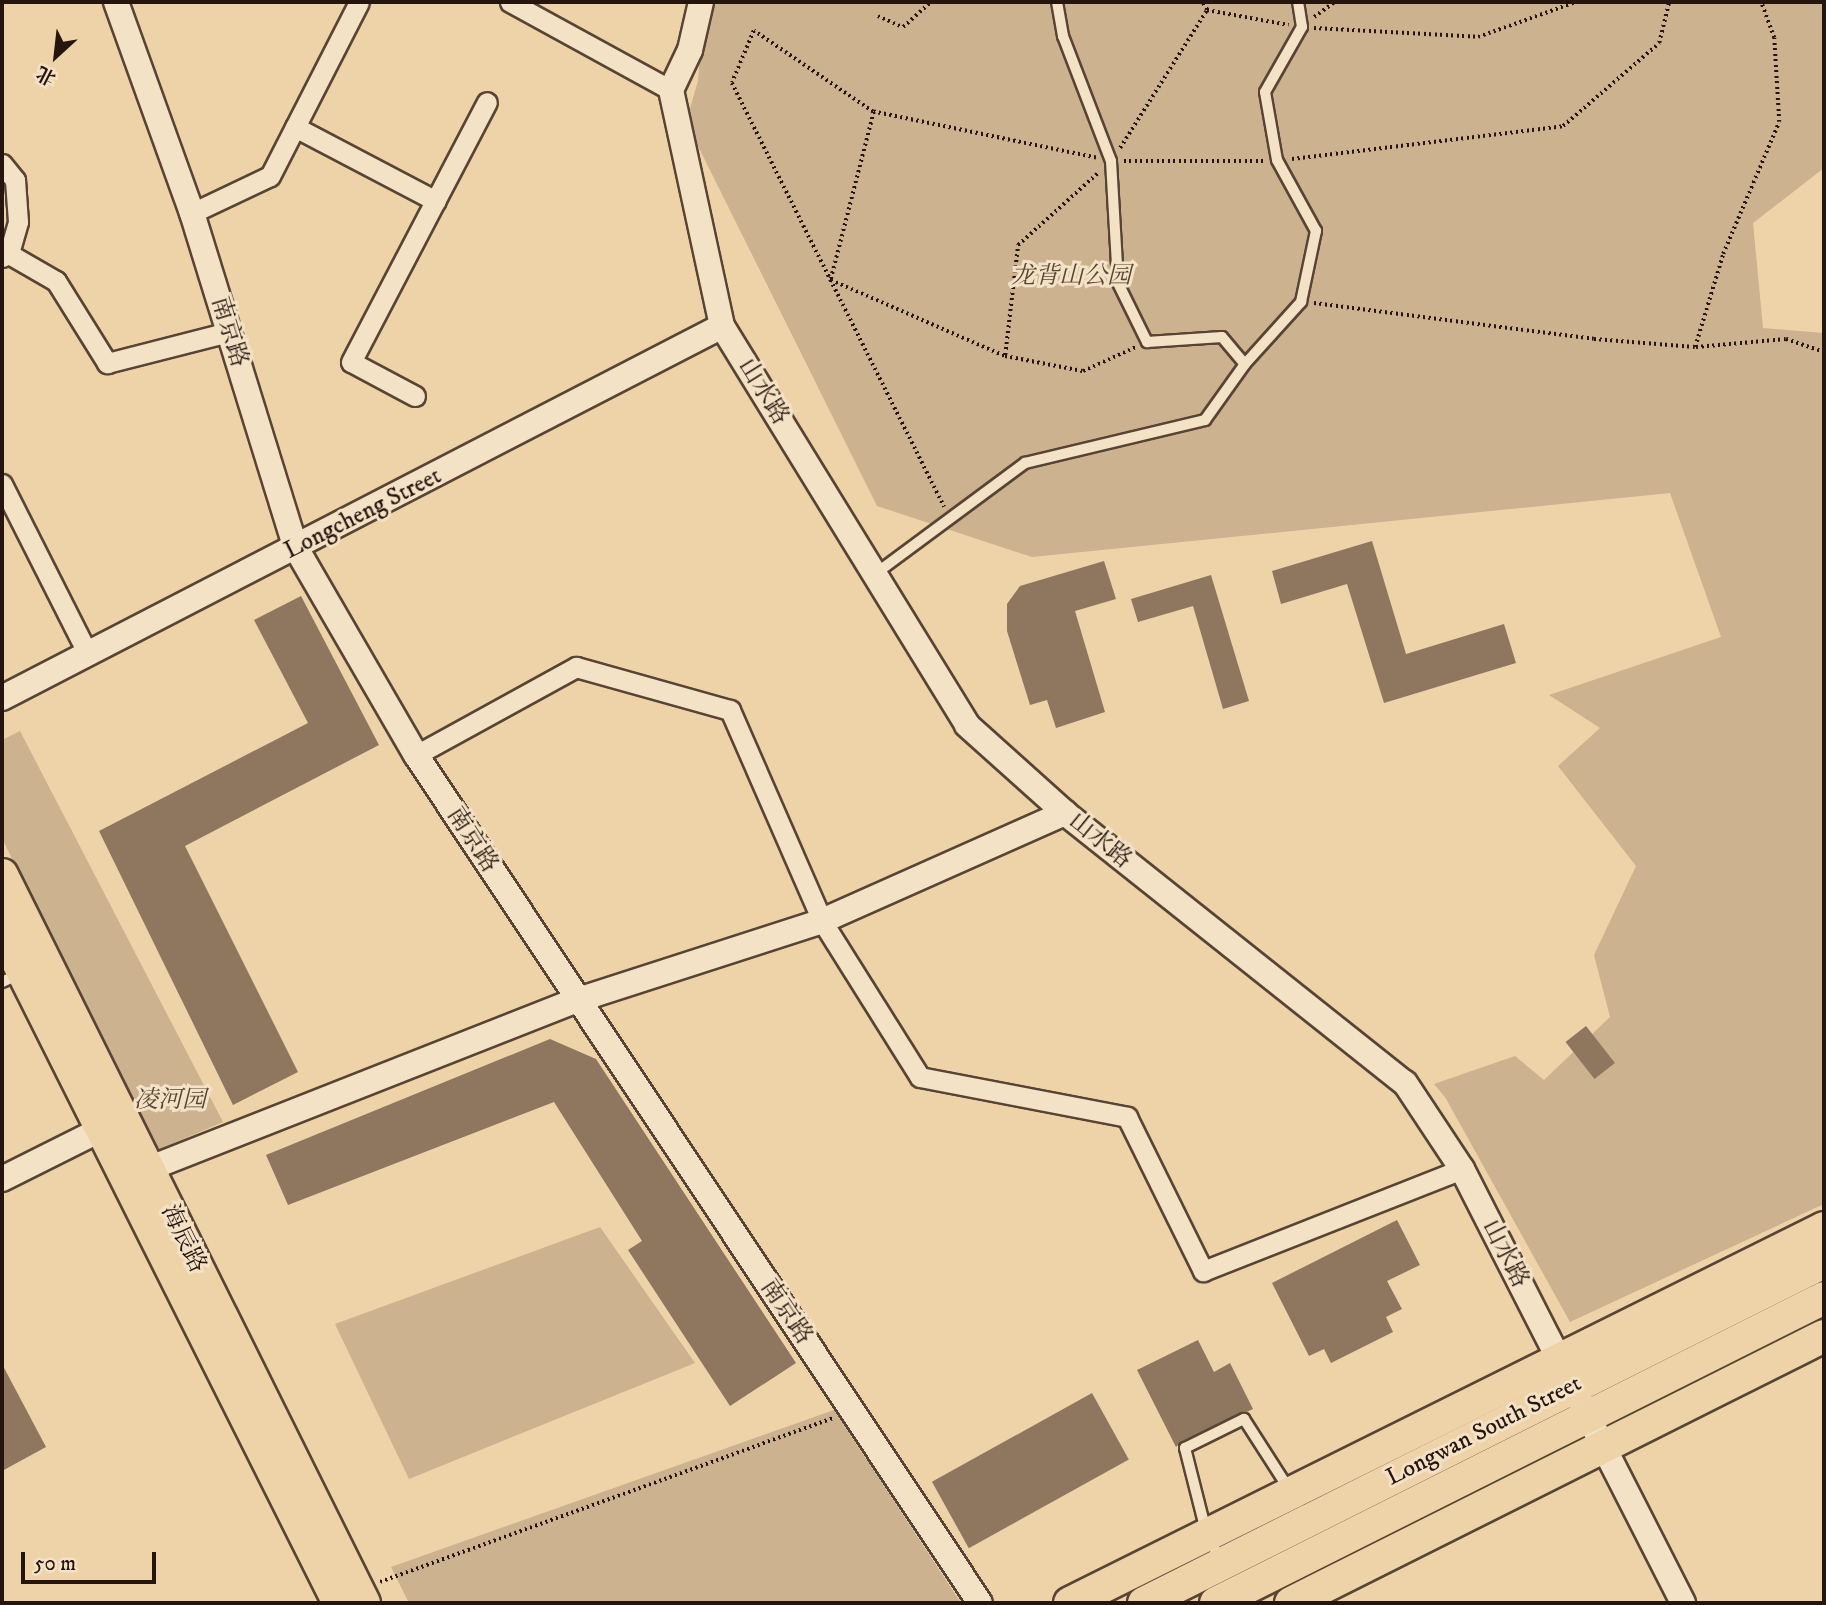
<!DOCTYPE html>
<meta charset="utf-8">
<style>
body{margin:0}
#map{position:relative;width:1826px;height:1605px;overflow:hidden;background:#eed2a8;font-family:"IM FELL DW Pica","Noto Serif SC",serif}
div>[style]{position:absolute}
.green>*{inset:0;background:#ccb28e}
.building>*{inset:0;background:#8e775e;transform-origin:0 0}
.path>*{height:3.5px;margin-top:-1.75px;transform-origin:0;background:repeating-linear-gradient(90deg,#26150e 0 2px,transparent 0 5.5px)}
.roads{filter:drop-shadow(2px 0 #584434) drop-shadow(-2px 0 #584434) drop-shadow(0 2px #584434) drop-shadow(0 -2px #584434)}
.service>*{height:10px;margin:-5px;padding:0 5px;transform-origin:5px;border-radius:5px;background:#f4e2c6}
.minor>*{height:19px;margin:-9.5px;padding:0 9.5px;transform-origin:9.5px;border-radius:9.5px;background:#f4e2c6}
.tertiary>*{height:24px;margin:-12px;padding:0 12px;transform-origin:12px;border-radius:12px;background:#f4e2c6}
.primary>*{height:32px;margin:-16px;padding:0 16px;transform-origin:16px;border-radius:16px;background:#eed2a8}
span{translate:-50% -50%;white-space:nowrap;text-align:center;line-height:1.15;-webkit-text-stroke:6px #f4e2c6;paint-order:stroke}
.park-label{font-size:24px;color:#584434;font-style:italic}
.street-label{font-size:24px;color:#26150e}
.frame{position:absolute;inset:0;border:4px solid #26150e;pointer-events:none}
.north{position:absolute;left:21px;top:21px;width:70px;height:70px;-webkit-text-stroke:5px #f4e2c6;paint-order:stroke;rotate:207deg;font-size:19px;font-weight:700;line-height:28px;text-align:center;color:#26150e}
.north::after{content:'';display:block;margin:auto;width:24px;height:32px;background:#26150e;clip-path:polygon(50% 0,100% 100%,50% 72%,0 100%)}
.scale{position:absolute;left:21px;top:1552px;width:135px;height:32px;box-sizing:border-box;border:4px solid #26150e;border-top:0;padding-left:9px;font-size:21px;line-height:24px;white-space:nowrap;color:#26150e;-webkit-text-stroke:5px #f4e2c6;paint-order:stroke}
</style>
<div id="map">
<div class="green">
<div style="clip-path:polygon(704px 2px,1824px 2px,1824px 168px,1753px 223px,1763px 328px,1824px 333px,1824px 1204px,1570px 1322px,1445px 1097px,1434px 1084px,1515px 1056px,1544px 1080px,1610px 1017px,1594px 955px,1636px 866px,1558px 766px,1600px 728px,1549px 695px,1721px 637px,1670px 493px,1032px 557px,877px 506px,686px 122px,698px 81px)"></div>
<div style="clip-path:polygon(20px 731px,223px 1122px,153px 1152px,2px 838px,2px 740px)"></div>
<div style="clip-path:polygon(600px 1227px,695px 1363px,409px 1479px,335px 1324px)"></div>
<div style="clip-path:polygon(834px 1410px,961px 1603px,409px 1603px,391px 1567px)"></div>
</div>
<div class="building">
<div style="clip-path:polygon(1372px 541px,1406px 654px,1504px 624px,1516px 663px,1384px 703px,1347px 584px,1281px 604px,1272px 571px)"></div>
<div style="clip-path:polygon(1104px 561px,1116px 599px,1075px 611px,1105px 712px,1056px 728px,1047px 700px,1030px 705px,1007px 631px,1007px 604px,1020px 586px)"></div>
<div style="clip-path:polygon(1211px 575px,1249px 701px,1223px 709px,1193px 606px,1138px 622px,1131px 599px)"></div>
<div style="clip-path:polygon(301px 596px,379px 745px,185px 846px,298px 1072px,233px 1105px,99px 831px,308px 723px,254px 620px)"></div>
<div style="left:1586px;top:1026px;width:47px;height:26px;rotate:52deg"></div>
<div style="clip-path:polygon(550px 1039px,596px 1059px,796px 1363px,730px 1406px,628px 1250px,642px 1241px,554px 1102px,288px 1205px,266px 1155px)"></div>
<div style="clip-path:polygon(1397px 1220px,1420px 1265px,1387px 1281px,1402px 1309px,1386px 1317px,1393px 1332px,1331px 1363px,1324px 1349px,1309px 1356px,1272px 1283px)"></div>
<div style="clip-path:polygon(1198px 1340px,1214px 1372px,1230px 1363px,1253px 1409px,1182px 1441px,1176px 1447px,1137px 1370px)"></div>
<div style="clip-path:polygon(2px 1364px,46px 1447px,2px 1471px)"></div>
<div style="left:1092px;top:1393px;width:76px;height:183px;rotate:61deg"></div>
</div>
<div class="path">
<div style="left:1207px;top:10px;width:83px;rotate:10.4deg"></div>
<div style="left:878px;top:16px;width:27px;rotate:24deg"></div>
<div style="left:903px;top:27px;width:38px;rotate:-42deg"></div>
<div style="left:1314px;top:17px;width:26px;rotate:-36deg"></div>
<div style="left:1314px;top:28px;width:164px;rotate:3.1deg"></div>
<div style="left:1478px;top:37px;width:104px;rotate:-19.7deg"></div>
<div style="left:873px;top:112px;width:144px;rotate:-145.8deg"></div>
<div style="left:754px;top:31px;width:56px;rotate:112.9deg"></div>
<div style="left:732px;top:83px;width:474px;rotate:63.4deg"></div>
<div style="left:1120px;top:148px;width:163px;rotate:-57.8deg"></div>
<div style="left:1207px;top:10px;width:9px;rotate:-122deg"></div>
<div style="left:1096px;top:158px;width:227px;rotate:-168.3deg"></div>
<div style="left:874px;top:112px;width:173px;rotate:104.4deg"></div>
<div style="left:831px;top:280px;width:190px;rotate:23.6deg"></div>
<div style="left:1005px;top:356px;width:79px;rotate:10.9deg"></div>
<div style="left:1083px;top:371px;width:58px;rotate:-24.4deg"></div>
<div style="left:1292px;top:159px;width:273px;rotate:-6.9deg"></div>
<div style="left:1563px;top:126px;width:127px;rotate:-40.8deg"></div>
<div style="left:1659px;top:43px;width:42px;rotate:-76.3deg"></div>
<div style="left:1124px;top:161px;width:139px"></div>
<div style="left:1314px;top:303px;width:282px;rotate:7.3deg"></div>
<div style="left:1594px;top:339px;width:101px;rotate:4.5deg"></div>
<div style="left:1695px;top:347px;width:97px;rotate:-73.2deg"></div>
<div style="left:1723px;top:254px;width:143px;rotate:-67deg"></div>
<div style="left:1779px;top:122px;width:84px;rotate:-93.4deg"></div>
<div style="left:1774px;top:38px;width:38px;rotate:-110deg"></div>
<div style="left:1696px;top:347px;width:90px;rotate:-5.1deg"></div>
<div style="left:1786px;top:339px;width:40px;rotate:18.9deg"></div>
<div style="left:1005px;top:355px;width:111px;rotate:-83.3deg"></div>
<div style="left:1018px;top:245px;width:109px;rotate:-42deg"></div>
<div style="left:380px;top:1582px;width:483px;rotate:-19.9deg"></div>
</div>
<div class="roads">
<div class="service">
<div style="left:1057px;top:2px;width:35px;rotate:80deg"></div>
<div style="left:1063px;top:36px;width:134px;rotate:69deg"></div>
<div style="left:1111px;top:161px;width:122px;rotate:86.7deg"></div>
<div style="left:1118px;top:283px;width:66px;rotate:63.8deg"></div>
<div style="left:1147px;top:342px;width:75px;rotate:-3.8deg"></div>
<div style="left:1222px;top:337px;width:35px;rotate:50deg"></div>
<div style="left:875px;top:574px;width:187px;rotate:-36.5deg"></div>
<div style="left:1025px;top:463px;width:185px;rotate:-13.4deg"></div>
<div style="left:1205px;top:420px;width:69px;rotate:-54.5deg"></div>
<div style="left:1245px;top:364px;width:84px;rotate:-47.9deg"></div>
<div style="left:1301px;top:302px;width:73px;rotate:-78.1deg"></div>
<div style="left:1316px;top:231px;width:81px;rotate:-118.8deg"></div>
<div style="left:1277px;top:160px;width:69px;rotate:-100deg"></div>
<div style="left:1265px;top:92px;width:75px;rotate:-60.4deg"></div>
<div style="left:1302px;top:27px;width:25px;rotate:-99deg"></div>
<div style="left:2px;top:982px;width:19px;rotate:-25deg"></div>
<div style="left:1221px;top:1561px;width:30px;rotate:-118deg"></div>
<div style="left:1207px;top:1535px;width:90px;rotate:-104.2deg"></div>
<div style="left:1185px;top:1448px;width:66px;rotate:-26.2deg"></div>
<div style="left:1244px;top:1419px;width:83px;rotate:57.3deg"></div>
</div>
<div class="minor">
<div style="left:510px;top:2px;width:183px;rotate:28.7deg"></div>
<div style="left:295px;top:127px;width:159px;rotate:27.7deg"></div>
<div style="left:2px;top:164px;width:21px;rotate:51deg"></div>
<div style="left:15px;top:180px;width:42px;rotate:85.9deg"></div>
<div style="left:18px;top:222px;width:33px;rotate:106deg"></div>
<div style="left:192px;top:213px;width:86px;rotate:-25.4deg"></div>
<div style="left:270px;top:176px;width:195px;rotate:-62.9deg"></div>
<div style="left:2px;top:257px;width:8px;rotate:-23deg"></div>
<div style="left:9px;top:254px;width:54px;rotate:29.9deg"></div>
<div style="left:56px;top:281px;width:97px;rotate:58.1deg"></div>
<div style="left:107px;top:363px;width:126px;rotate:-14.3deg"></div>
<div style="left:415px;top:396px;width:72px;rotate:-152deg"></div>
<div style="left:351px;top:362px;width:293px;rotate:-62.4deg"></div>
<div style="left:2px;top:484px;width:191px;rotate:63.2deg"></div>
<div style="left:416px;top:755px;width:183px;rotate:-28.8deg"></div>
<div style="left:576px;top:667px;width:160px;rotate:15.6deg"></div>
<div style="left:730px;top:710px;width:230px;rotate:66.4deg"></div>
<div style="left:822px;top:921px;width:184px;rotate:57.9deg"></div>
<div style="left:920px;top:1077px;width:211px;rotate:10.9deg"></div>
<div style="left:1127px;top:1117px;width:172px;rotate:63.7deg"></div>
<div style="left:1203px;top:1271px;width:278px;rotate:-21.5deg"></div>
</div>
<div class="tertiary">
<div style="left:116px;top:2px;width:224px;rotate:70.2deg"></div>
<div style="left:192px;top:213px;width:351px;rotate:72.8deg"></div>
<div style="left:296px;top:548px;width:239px;rotate:59.9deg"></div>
<div style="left:416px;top:755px;width:1018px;rotate:56.37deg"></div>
<div style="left:701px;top:2px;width:49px;rotate:102.9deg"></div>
<div style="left:690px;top:50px;width:44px;rotate:115.4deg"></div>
<div style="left:671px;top:90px;width:241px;rotate:77.8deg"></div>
<div style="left:722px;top:326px;width:468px;rotate:58.4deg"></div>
<div style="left:967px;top:725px;width:132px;rotate:41.9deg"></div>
<div style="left:1065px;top:813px;width:434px;rotate:38.5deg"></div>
<div style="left:1405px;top:1083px;width:103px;rotate:56.5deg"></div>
<div style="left:1462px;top:1169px;width:487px;rotate:63deg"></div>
<div style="left:2px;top:698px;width:810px;rotate:-27.32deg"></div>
<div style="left:148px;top:1169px;width:462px;rotate:-21.5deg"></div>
<div style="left:578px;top:1000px;width:256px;rotate:-17.9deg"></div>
<div style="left:822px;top:921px;width:266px;rotate:-24deg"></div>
<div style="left:2px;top:1179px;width:110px;rotate:-26.6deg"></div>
</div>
<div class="primary">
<div style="left:2px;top:875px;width:813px;rotate:63.56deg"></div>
<div style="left:2px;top:930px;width:753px;rotate:63.4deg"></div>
<div style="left:1070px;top:1603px;width:842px;rotate:-26.44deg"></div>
<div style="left:1144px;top:1603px;width:761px;rotate:-26.63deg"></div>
<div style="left:1216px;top:1603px;width:680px;rotate:-26.64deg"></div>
<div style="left:1291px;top:1603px;width:596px;rotate:-26.61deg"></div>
</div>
</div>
<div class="park-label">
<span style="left:1071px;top:277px">龙背山公园</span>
<span style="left:170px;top:1101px">凌河园</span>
</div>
<div class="street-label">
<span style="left:229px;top:332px;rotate:73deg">南京路</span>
<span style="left:763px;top:392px;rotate:58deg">山水路</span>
<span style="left:363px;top:514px;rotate:-27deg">Longcheng Street</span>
<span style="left:472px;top:840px;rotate:57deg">南京路</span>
<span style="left:1100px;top:841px;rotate:39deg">山水路</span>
<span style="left:183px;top:1239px;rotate:64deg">海辰路</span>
<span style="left:1505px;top:1254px;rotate:63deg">山水路</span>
<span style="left:786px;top:1312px;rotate:56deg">南京路</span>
<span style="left:1484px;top:1431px;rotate:-27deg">Longwan South Street</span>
</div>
<div class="frame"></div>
<div class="north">北</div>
<div class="scale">50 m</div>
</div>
